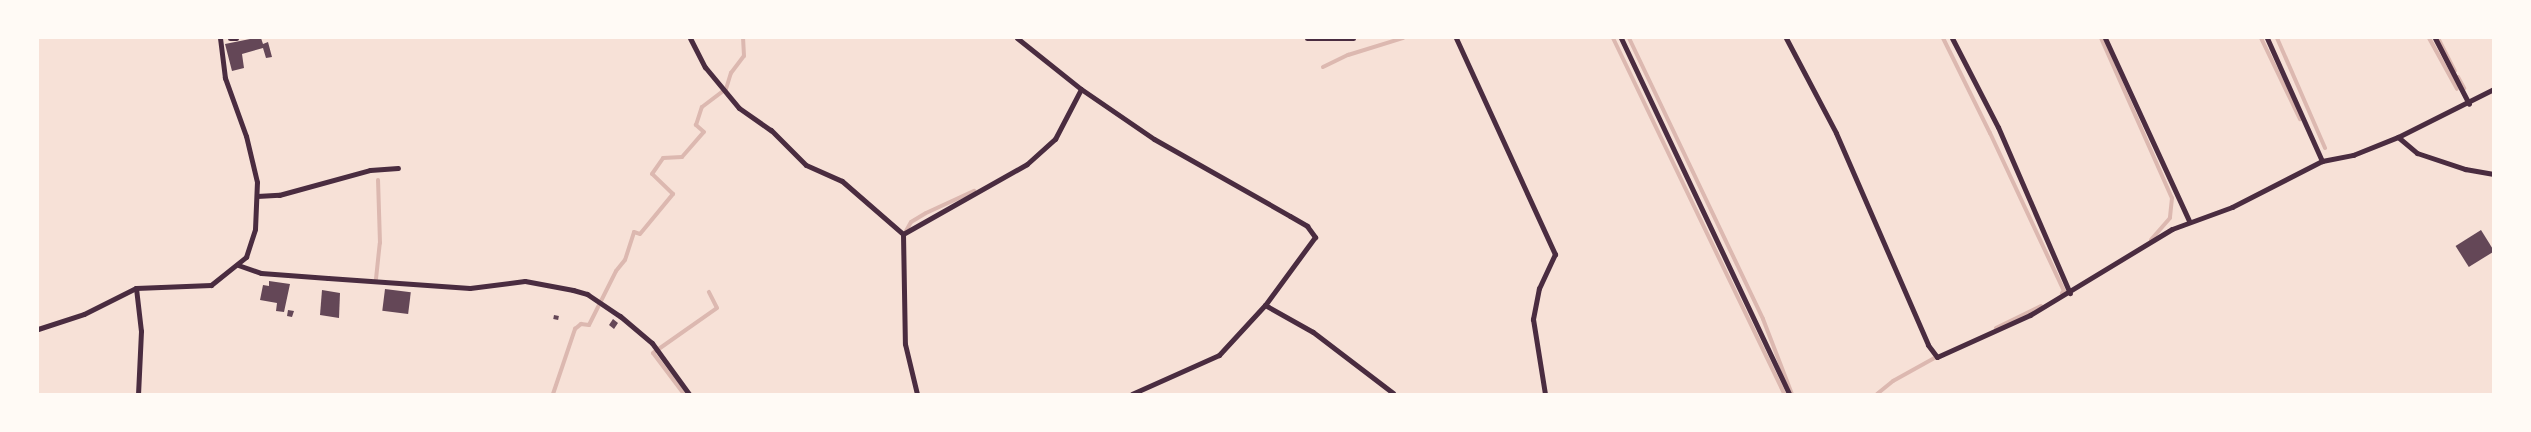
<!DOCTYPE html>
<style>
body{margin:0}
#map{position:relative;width:2531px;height:432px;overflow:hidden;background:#f7e1d7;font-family:Manrope,sans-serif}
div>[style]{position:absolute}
.stream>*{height:4px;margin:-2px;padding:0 2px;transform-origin:2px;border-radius:2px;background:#dcb8b0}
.building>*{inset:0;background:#644757;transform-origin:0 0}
.minor>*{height:5px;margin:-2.5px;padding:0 2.5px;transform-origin:2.5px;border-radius:2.5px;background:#4a2c40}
span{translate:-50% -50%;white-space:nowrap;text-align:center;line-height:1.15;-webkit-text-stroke:4px #fffaf5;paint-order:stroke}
.frame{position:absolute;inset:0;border:39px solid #fffaf5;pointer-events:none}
</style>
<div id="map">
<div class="stream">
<div style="left:1613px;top:38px;width:395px;rotate:64.3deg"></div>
<div style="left:1629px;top:38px;width:311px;rotate:64.5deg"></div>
<div style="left:1763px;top:319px;width:80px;rotate:68.9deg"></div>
<div style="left:1943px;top:38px;width:106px;rotate:63.7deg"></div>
<div style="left:1990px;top:133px;width:174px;rotate:64.9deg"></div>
<div style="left:2064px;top:291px;width:3px;rotate:135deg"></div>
<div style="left:2101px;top:38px;width:175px;rotate:66.1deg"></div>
<div style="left:2172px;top:198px;width:20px;rotate:96deg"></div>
<div style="left:2170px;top:218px;width:29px;rotate:131deg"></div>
<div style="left:2261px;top:38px;width:90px;rotate:64.3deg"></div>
<div style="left:2277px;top:38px;width:120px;rotate:66.4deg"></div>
<div style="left:2429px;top:38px;width:58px;rotate:61.2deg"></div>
<div style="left:2438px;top:38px;width:37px;rotate:63deg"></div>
<div style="left:1323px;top:67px;width:28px;rotate:-26deg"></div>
<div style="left:1348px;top:55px;width:58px;rotate:-17.2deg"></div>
<div style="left:2458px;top:77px;width:13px;rotate:61deg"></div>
<div style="left:906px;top:231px;width:10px;rotate:-61deg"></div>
<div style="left:911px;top:222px;width:17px;rotate:-31deg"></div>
<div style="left:926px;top:213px;width:53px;rotate:-24.6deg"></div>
<div style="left:376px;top:279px;width:36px;rotate:-84deg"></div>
<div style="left:380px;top:243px;width:63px;rotate:-91.8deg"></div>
<div style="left:1996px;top:328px;width:50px;rotate:-26.1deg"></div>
<div style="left:553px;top:394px;width:69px;rotate:-71.3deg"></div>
<div style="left:575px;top:329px;width:8px;rotate:-40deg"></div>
<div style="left:581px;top:324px;width:8px;rotate:7deg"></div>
<div style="left:589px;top:325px;width:60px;rotate:-63.4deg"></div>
<div style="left:616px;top:271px;width:14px;rotate:-51deg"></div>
<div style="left:625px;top:260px;width:29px;rotate:-72deg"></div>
<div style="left:634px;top:232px;width:6px;rotate:18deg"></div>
<div style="left:640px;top:234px;width:52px;rotate:-50.5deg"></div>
<div style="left:673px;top:194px;width:29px;rotate:-136deg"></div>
<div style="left:652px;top:174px;width:19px;rotate:-55deg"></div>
<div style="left:663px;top:158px;width:19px;rotate:-3deg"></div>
<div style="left:682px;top:157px;width:33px;rotate:-49deg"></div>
<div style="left:704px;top:132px;width:11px;rotate:-139deg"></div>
<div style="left:696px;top:125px;width:19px;rotate:-72deg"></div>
<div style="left:702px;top:107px;width:30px;rotate:-37deg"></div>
<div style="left:726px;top:89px;width:17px;rotate:-73deg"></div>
<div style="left:731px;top:73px;width:21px;rotate:-53deg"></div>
<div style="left:744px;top:56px;width:18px;rotate:-93deg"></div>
<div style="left:684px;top:394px;width:51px;rotate:-127.1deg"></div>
<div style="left:653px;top:353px;width:78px;rotate:-35.1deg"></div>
<div style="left:717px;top:308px;width:18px;rotate:-117deg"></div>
<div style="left:1877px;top:394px;width:21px;rotate:-39deg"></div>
<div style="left:1893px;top:381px;width:51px;rotate:-29.1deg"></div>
</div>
<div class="building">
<div style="clip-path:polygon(255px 38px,261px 38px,263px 44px,268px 42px,272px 57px,266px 58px,263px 48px,242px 54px,244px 68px,232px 71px,225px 44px)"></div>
<div style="left:2481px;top:230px;width:25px;height:30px;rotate:58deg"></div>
<div style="clip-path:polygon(269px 281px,290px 284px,284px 312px,276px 311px,277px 303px,260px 300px,263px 285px,269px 286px)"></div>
<div style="left:385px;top:289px;width:26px;height:22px;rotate:7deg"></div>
<div style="clip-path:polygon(322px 290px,340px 293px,339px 318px,320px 315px)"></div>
<div style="clip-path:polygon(288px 310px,294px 311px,292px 317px,287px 316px)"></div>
<div style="left:554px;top:315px;width:5px;height:4px;rotate:11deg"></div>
<div style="clip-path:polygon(613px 319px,618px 323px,614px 329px,609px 325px)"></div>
</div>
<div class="minor">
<div style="left:230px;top:38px;width:6px"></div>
<div style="left:690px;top:38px;width:33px;rotate:63deg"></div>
<div style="left:705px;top:67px;width:53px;rotate:50.3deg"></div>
<div style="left:739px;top:108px;width:39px;rotate:35deg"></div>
<div style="left:771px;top:130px;width:49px;rotate:45deg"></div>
<div style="left:806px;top:165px;width:39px;rotate:24deg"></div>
<div style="left:842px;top:181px;width:81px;rotate:41deg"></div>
<div style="left:903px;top:234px;width:142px;rotate:-29.4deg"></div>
<div style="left:1027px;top:164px;width:38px;rotate:-42deg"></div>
<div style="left:1055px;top:139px;width:56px;rotate:-62.5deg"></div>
<div style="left:1017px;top:38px;width:82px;rotate:38.6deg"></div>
<div style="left:1081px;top:89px;width:88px;rotate:34.4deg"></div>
<div style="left:1154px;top:139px;width:156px;rotate:29.5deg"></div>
<div style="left:1290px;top:216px;width:20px;rotate:30deg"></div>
<div style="left:1307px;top:226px;width:14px;rotate:54deg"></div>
<div style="left:1315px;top:237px;width:84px;rotate:126.3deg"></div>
<div style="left:1265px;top:305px;width:68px;rotate:132.6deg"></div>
<div style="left:1219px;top:355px;width:95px;rotate:155.9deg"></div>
<div style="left:1307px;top:38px;width:46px"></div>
<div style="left:1456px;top:38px;width:238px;rotate:65.4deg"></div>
<div style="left:1555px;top:254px;width:38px;rotate:115deg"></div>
<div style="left:1539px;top:288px;width:32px;rotate:101deg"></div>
<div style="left:1533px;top:319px;width:76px;rotate:80.9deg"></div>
<div style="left:1621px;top:38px;width:394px;rotate:64.7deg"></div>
<div style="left:1786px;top:38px;width:107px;rotate:62.2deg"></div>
<div style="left:1836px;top:133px;width:231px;rotate:66.5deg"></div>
<div style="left:1928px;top:345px;width:15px;rotate:53deg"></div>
<div style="left:1937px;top:357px;width:102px;rotate:-24.3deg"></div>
<div style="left:2030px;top:315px;width:166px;rotate:-31.2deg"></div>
<div style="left:2172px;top:229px;width:64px;rotate:-20.1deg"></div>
<div style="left:2232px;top:207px;width:101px;rotate:-27.1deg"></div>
<div style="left:2322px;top:161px;width:32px;rotate:-11deg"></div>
<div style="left:2353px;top:155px;width:48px;rotate:-21.8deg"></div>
<div style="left:2398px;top:137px;width:107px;rotate:-26.6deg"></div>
<div style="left:1952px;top:38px;width:100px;rotate:62.7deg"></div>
<div style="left:1998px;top:127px;width:181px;rotate:66.6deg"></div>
<div style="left:2105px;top:38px;width:201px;rotate:65.3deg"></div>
<div style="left:2267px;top:38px;width:135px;rotate:65.9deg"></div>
<div style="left:2435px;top:38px;width:74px;rotate:62.7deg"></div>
<div style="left:2398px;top:137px;width:25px;rotate:40deg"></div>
<div style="left:2417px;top:153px;width:51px;rotate:18.4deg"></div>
<div style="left:2465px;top:169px;width:29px;rotate:10deg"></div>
<div style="left:257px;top:196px;width:22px;rotate:-3deg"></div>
<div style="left:279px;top:195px;width:94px;rotate:-15.4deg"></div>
<div style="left:370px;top:170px;width:28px;rotate:-4deg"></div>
<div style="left:903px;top:234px;width:110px;rotate:89deg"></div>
<div style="left:905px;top:344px;width:51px;rotate:76.5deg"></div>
<div style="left:238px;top:265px;width:24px;rotate:19deg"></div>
<div style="left:261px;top:273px;width:67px;rotate:4.3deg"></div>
<div style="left:328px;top:278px;width:142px;rotate:4deg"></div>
<div style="left:470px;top:288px;width:55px;rotate:-7.3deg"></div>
<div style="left:525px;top:281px;width:49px;rotate:10.6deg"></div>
<div style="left:573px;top:290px;width:15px;rotate:16deg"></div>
<div style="left:587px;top:294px;width:40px;rotate:34deg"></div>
<div style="left:620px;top:316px;width:42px;rotate:40.2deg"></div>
<div style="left:652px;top:343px;width:63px;rotate:54deg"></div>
<div style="left:136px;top:288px;width:43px;rotate:83.4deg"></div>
<div style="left:141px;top:331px;width:63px;rotate:92.7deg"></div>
<div style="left:1265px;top:305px;width:55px;rotate:29.4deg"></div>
<div style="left:1313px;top:332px;width:101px;rotate:37.3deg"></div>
<div style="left:38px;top:329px;width:48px;rotate:-18.1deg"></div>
<div style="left:84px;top:314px;width:58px;rotate:-26.6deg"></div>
<div style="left:136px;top:288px;width:75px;rotate:-2.3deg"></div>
<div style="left:211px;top:285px;width:45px;rotate:-38.7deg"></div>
<div style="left:246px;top:257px;width:29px;rotate:-72deg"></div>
<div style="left:255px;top:229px;width:47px;rotate:-87.6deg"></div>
<div style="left:257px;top:182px;width:47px;rotate:-103.4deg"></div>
<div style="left:246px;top:136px;width:62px;rotate:-109.9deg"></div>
<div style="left:225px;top:78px;width:40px;rotate:-97.1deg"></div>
</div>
<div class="frame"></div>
</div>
